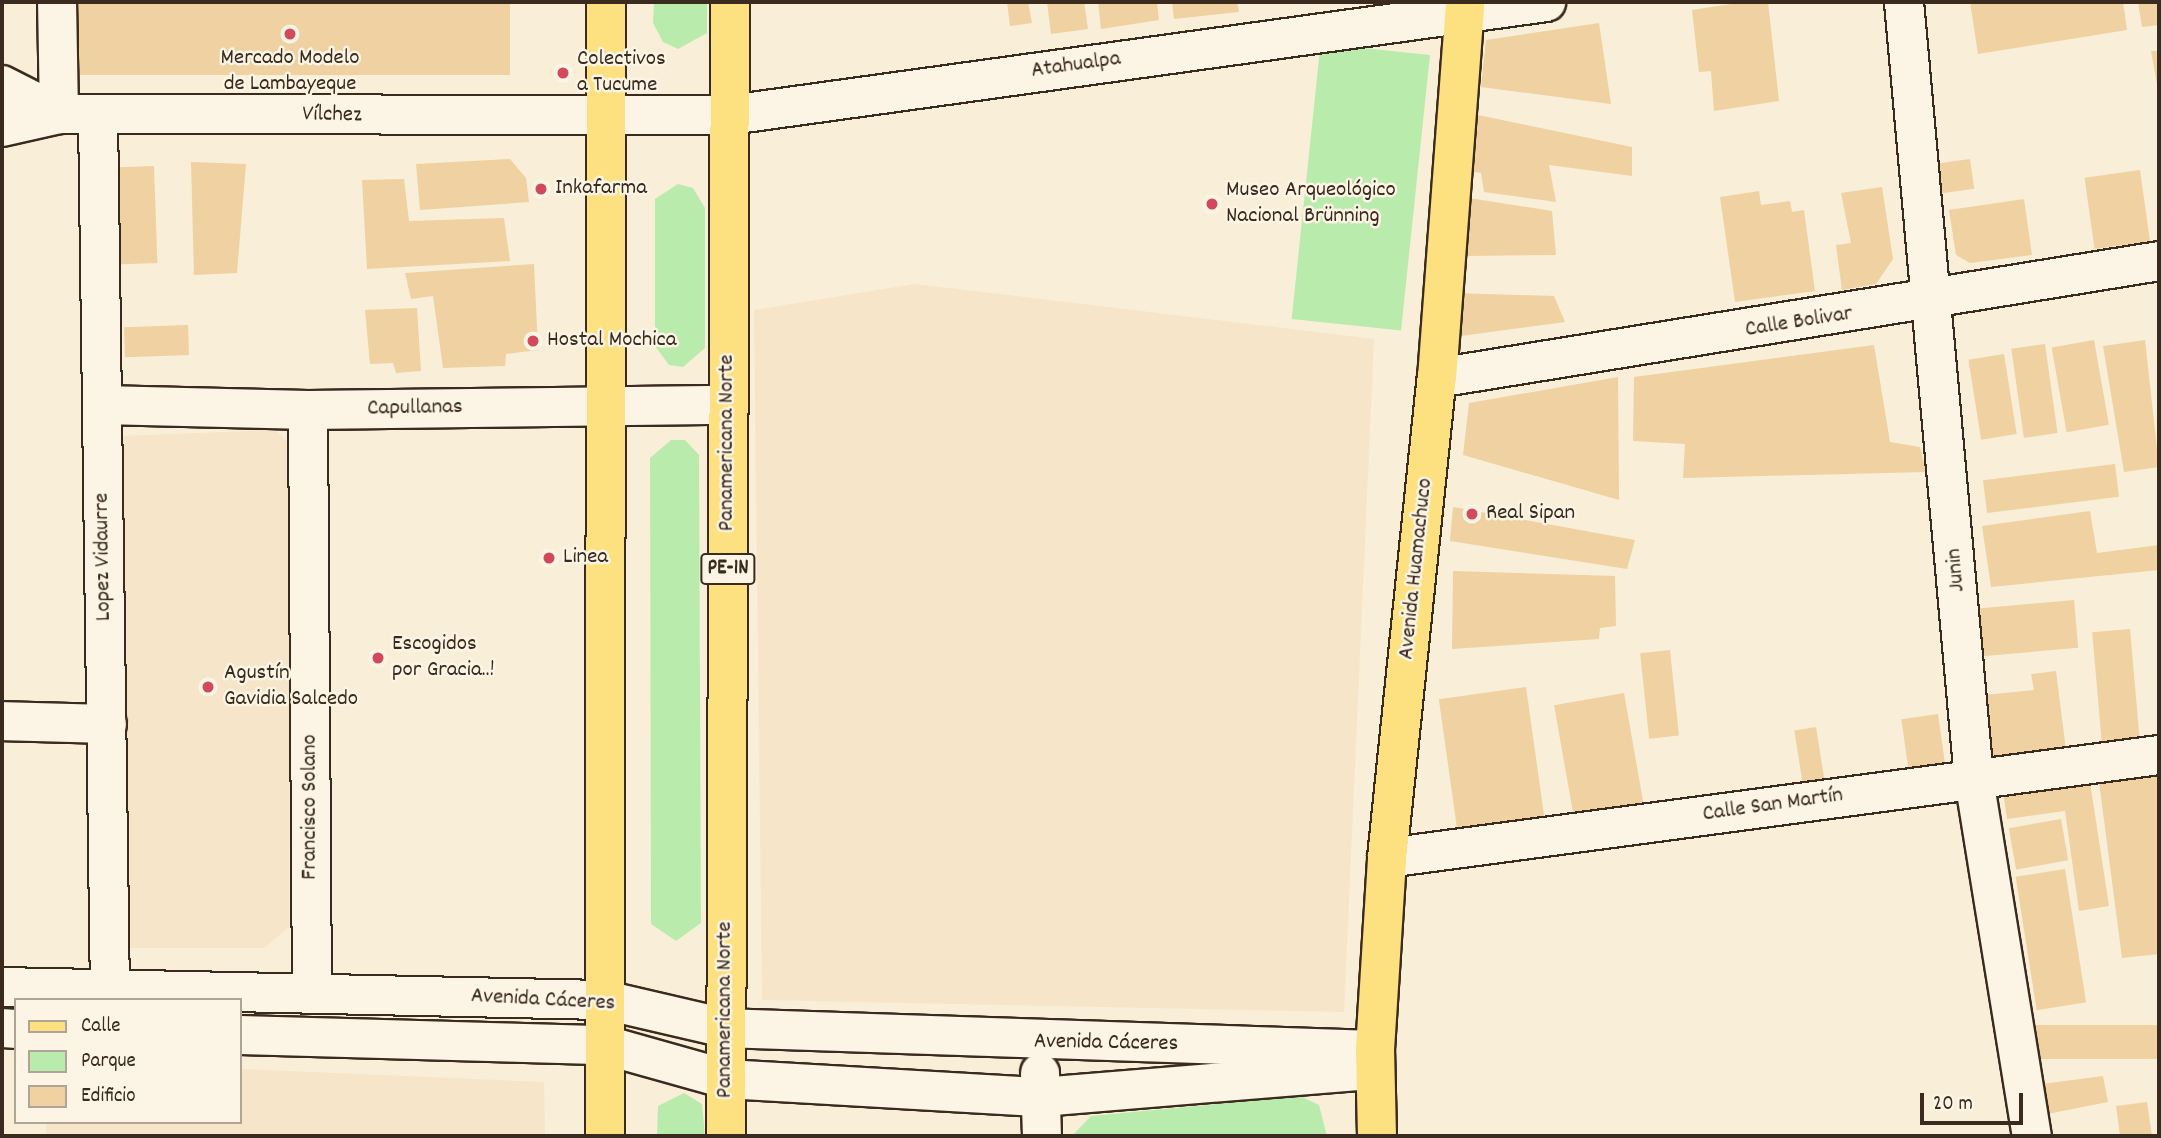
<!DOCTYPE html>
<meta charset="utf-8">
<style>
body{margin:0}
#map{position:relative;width:2161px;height:1138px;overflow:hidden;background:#f9eed8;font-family:Dekko,sans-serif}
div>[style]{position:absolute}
.built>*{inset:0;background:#f6e5c8}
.green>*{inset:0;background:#b9ecac;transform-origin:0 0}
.building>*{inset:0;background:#efd1a2;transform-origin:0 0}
.roads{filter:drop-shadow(2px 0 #3b2a1e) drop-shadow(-2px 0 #3b2a1e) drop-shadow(0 2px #3b2a1e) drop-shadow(0 -2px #3b2a1e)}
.minor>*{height:38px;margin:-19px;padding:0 19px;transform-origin:19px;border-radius:19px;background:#fcf5e5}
.major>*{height:38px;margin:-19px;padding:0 19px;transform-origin:19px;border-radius:19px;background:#fde080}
.highway>*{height:38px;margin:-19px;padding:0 19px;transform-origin:19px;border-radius:19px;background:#fde080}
.dots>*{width:19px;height:19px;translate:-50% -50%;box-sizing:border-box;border:4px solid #fcf5e5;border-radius:50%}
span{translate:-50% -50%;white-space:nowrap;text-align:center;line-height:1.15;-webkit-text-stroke:5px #fcf5e5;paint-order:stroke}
.shield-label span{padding:2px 5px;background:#fcf5e5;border:2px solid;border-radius:5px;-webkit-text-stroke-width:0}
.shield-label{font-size:21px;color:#3b2a1e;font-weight:700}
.poi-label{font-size:23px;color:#3b2a1e}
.left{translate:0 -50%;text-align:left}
.street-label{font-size:23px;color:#3b2a1e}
.frame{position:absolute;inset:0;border:4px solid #3b2a1e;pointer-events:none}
.legend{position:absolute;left:14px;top:998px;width:228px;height:126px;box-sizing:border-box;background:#fcf5e5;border:2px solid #afa495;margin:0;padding:9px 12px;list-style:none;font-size:21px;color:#3b2a1e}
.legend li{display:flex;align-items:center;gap:14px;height:35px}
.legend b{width:35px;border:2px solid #afa495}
.scale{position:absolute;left:1920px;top:1093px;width:103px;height:32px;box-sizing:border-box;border:4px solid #3b2a1e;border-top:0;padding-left:9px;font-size:21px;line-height:24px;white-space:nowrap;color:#3b2a1e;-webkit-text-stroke:5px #fcf5e5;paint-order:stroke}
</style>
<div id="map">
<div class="built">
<div style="clip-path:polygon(915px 284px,1374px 339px,1344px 1012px,762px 1000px,754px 310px)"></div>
<div style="clip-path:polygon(276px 430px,291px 446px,289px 927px,264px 948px,130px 948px,121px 436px)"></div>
<div style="clip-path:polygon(240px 1069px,544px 1082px,545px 1136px,46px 1136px,46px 1122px,240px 1122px)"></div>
</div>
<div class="green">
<div style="clip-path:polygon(654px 2px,707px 2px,707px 33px,678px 49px,663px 42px,653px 23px)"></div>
<div style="left:1430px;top:55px;width:277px;height:110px;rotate:96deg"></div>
<div style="clip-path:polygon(678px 184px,693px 188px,705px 208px,705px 348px,683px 367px,669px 365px,655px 346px,655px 199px)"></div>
<div style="clip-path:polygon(671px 440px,685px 440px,699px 455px,701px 923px,676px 941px,651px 924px,650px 458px)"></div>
<div style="clip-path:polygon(684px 1093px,702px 1104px,705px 1136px,657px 1136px,658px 1106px)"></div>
<div style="clip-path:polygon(1300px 1096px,1319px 1105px,1327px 1136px,1072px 1136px,1091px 1116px)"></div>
</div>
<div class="building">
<div style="left:70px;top:2px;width:440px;height:73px"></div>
<div style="clip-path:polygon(1007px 2px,1028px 2px,1032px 23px,1010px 26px)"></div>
<div style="clip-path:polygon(1047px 2px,1084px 2px,1088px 29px,1051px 34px)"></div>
<div style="clip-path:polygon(1098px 2px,1157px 2px,1159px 20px,1101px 29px)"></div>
<div style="clip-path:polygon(1172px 2px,1237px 2px,1239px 12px,1174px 19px)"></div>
<div style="clip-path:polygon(1744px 2px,1768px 2px,1779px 101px,1714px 111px,1711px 71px,1699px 72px,1692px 10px)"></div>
<div style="clip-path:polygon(1970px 2px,2123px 2px,2127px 30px,1978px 54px)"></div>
<div style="clip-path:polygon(2138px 2px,2159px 2px,2159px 25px,2142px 27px)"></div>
<div style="clip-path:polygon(1599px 23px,1611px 104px,1481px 87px,1486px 40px)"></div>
<div style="clip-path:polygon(2151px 51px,2159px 51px,2159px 90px,2158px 90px)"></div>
<div style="clip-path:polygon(1459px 111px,1632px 147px,1632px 176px,1549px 165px,1556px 202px,1484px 192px,1481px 173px,1467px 171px)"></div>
<div style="clip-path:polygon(510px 159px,526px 178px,529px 202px,420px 210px,416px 164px)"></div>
<div style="left:1970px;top:159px;width:30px;height:43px;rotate:82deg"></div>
<div style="clip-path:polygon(191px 162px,246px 164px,237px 273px,194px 275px)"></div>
<div style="left:154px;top:166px;width:97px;height:42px;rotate:88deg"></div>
<div style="left:2140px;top:170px;width:72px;height:56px;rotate:82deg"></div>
<div style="clip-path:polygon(404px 179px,409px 221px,504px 218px,510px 261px,367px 269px,362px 180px)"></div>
<div style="clip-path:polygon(1882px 187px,1893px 259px,1876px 284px,1842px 290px,1836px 245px,1851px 243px,1841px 193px)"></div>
<div style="clip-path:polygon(1759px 191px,1761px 205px,1790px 201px,1792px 212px,1804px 210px,1815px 291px,1735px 302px,1720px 197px)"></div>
<div style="clip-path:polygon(1469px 198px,1552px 211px,1556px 255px,1466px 256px)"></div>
<div style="clip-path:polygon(2024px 199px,2032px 255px,1970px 263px,1956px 255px,1949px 210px)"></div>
<div style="clip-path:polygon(534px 264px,538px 350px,506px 354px,505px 366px,443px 368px,433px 296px,411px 299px,405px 273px)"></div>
<div style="clip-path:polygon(1452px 293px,1554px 296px,1565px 322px,1453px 337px)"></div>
<div style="clip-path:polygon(417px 308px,421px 371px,396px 373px,393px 363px,370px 364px,365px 310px)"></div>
<div style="left:188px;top:325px;width:30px;height:64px;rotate:88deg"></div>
<div style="left:2094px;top:340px;width:86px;height:43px;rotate:80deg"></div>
<div style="clip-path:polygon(2145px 340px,2159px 467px,2124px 472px,2103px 346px)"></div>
<div style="left:2045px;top:344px;width:90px;height:34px;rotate:82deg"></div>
<div style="clip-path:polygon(1874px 345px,1890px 442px,1920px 447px,1926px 472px,1683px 478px,1685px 444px,1633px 441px,1634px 377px)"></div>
<div style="left:2004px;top:354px;width:81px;height:36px;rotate:81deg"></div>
<div style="clip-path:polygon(1618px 377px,1619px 500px,1463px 455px,1469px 403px)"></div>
<div style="left:2115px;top:464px;width:33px;height:133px;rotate:83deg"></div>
<div style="clip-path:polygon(1453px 507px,1635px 540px,1627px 569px,1450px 541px)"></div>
<div style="clip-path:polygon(2090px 511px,2097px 553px,2159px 545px,2159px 570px,1991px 587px,1982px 526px)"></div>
<div style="clip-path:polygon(1453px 571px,1615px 576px,1616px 626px,1600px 628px,1599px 639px,1452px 649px)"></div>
<div style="left:2074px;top:600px;width:48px;height:102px;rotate:85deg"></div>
<div style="left:2130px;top:629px;width:118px;height:38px;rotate:85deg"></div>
<div style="left:1670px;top:650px;width:86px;height:30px;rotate:84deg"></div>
<div style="clip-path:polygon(2056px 671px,2067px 758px,2002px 767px,1981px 750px,1975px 696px,2034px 690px,2031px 674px)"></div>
<div style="left:1526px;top:687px;width:130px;height:88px;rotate:82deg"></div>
<div style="left:1624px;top:693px;width:113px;height:71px;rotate:80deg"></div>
<div style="left:1938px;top:714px;width:57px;height:37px;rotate:82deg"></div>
<div style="left:1816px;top:727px;width:58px;height:22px;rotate:81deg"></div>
<div style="clip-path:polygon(2157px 774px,2159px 954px,2122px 958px,2099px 782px)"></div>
<div style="clip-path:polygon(2090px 782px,2109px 906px,2079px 911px,2065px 811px,2007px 819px,2003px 792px)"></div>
<div style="left:2061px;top:819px;width:42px;height:53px;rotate:80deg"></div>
<div style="left:2065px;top:869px;width:135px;height:50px;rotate:81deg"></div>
<div style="left:2159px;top:1025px;width:34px;height:131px;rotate:90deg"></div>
<div style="clip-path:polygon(2103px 1076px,2108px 1102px,2042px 1115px,2035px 1085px)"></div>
<div style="clip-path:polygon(2147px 1102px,2152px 1136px,2120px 1136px,2116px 1106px)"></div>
</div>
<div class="roads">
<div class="minor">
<div style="left:1904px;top:2px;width:780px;rotate:84.85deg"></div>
<div style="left:1974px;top:779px;width:362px;rotate:80.8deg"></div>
<div style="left:2px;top:85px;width:64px;rotate:27deg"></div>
<div style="left:59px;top:114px;width:671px;rotate:0.09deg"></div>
<div style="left:730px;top:115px;width:824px;rotate:-7.88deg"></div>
<div style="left:98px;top:114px;width:886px;rotate:89.22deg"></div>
<div style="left:2px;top:127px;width:58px;rotate:-12.8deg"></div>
<div style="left:59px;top:114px;width:112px;rotate:-91deg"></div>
<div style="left:1437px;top:378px;width:731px;rotate:-9.2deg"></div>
<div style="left:102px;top:405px;width:206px;rotate:1.4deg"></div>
<div style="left:308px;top:410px;width:420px;rotate:-0.7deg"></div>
<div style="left:308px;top:410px;width:584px;rotate:89.61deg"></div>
<div style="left:2px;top:721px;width:105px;rotate:1.6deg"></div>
<div style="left:1387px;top:858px;width:779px;rotate:-7.6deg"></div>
<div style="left:2px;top:987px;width:603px;rotate:1.24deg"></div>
<div style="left:605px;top:1000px;width:123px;rotate:13.1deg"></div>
<div style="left:725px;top:1028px;width:650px;rotate:1.94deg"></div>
<div style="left:2px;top:1028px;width:14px;rotate:4deg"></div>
<div style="left:240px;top:1035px;width:365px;rotate:1.6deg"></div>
<div style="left:605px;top:1045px;width:126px;rotate:15.7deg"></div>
<div style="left:726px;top:1079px;width:316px;rotate:3.3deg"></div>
<div style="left:1041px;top:1097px;width:318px;rotate:-4.7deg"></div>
<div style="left:1040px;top:1073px;width:63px;rotate:88.2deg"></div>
</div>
<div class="major">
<div style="left:1377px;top:1136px;width:86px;rotate:-91.3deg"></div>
<div style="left:1375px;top:1050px;width:192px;rotate:-86.4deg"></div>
<div style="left:1387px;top:858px;width:483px;rotate:-84.1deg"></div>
<div style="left:1437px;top:378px;width:377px;rotate:-85.7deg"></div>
</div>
<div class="highway">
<div style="left:605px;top:1136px;width:1134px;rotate:-89.95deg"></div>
<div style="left:726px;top:1136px;width:1134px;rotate:-89.8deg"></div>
</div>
</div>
<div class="dots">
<div style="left:290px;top:34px;background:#d1495b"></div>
<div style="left:563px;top:73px;background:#d1495b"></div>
<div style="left:541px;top:189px;background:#d1495b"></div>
<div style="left:1212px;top:204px;background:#d1495b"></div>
<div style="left:533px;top:341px;background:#d1495b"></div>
<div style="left:1472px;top:514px;background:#d1495b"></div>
<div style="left:549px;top:558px;background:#d1495b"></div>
<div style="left:378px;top:658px;background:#d1495b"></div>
<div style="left:208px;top:687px;background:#d1495b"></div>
</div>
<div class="shield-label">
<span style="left:728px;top:569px">PE-1N</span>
</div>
<div class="poi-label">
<span style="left:290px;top:72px">Mercado Modelo<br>de Lambayeque</span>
<span class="left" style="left:577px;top:73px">Colectivos<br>a Tucume</span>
<span class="left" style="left:555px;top:189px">Inkafarma</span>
<span class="left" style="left:1226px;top:204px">Museo Arqueológico<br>Nacional Brünning</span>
<span class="left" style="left:547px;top:341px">Hostal Mochica</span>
<span class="left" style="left:1486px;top:514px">Real Sipan</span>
<span class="left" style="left:563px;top:558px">Linea</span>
<span class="left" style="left:392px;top:658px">Escogidos<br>por Gracia..!</span>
<span class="left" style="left:224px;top:687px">Agustín<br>Gavidia Salcedo</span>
</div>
<div class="street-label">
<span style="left:1076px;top:66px;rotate:-8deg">Atahualpa</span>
<span style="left:332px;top:116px;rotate:1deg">Vílchez</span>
<span style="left:1799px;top:323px;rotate:-9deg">Calle Bolivar</span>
<span style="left:415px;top:409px;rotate:-1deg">Capullanas</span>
<span style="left:728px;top:443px;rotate:-90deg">Panamericana Norte</span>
<span style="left:104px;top:557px;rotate:-91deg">Lopez Vidaurre</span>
<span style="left:1417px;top:569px;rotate:-84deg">Avenida Huamachuco</span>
<span style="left:1957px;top:570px;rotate:-95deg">Junin</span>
<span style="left:1773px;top:806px;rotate:-8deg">Calle San Martín</span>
<span style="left:311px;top:807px;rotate:-90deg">Francisco Solano</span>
<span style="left:543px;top:1001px;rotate:3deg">Avenida Cáceres</span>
<span style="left:726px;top:1010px;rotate:-90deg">Panamericana Norte</span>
<span style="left:1106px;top:1044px;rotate:1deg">Avenida Cáceres</span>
</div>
<div class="frame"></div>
<ul class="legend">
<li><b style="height:9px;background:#fde080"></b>Calle</li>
<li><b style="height:19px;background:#b9ecac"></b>Parque</li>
<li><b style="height:19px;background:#efd1a2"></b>Edificio</li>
</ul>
<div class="scale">20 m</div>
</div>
